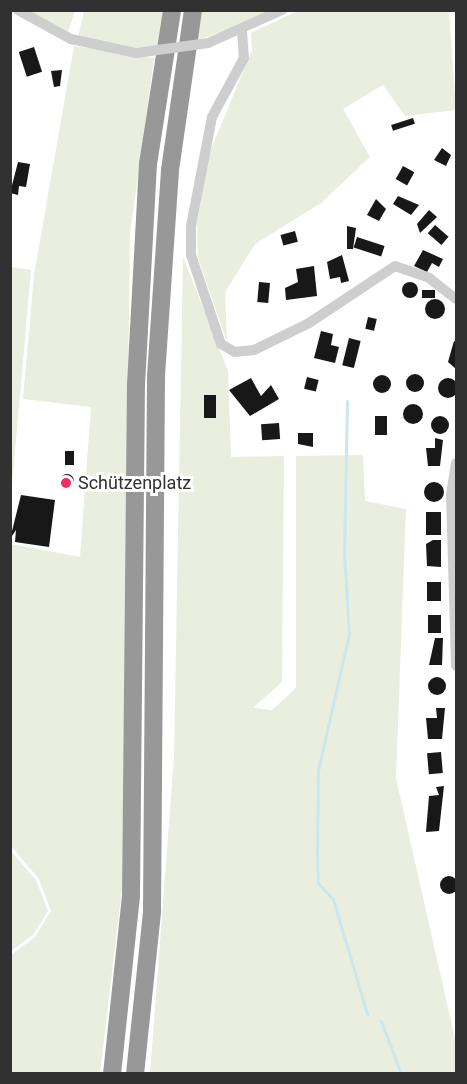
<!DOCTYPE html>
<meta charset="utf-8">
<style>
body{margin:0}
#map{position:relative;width:467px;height:1084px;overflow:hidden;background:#fff;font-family:Roboto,sans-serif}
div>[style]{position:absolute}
.green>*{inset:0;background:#eaeedf}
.stream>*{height:3px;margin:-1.5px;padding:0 1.5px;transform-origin:1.5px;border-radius:1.5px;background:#cae7ee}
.building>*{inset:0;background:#181818;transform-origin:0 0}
.round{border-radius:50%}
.minor>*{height:10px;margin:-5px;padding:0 5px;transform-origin:5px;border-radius:5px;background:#cecece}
.motorway>*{height:18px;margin:-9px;padding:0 9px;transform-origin:9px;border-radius:9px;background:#989898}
.minor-bridge>*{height:10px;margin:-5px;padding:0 5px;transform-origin:5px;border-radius:5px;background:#cecece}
.dots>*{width:16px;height:16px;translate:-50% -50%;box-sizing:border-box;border:3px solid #fff;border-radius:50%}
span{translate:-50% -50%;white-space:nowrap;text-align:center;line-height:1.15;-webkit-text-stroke:6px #fff;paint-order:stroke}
.poi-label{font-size:18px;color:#313131}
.left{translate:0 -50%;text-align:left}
.frame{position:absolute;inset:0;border:12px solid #313131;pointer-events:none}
</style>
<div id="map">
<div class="green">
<div style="clip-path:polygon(25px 11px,75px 11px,68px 32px)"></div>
<div style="clip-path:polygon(84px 11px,164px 11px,158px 46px,129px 48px,78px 37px)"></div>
<div style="clip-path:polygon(200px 11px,277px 11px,193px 42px)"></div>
<div style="clip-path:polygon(297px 11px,449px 11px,456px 110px,405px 116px,383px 85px,343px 109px,370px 157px,321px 203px,255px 244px,225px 292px,227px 342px,198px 258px,197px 224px,209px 154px,252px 50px,251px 33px)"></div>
<div style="clip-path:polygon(74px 46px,154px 58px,130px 234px,122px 889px,100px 1073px,11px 1073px,11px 955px,35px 937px,51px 911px,39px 879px,11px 846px,11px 544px,80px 557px,91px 407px,23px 399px,34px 275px)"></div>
<div style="clip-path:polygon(183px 257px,228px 371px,231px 457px,284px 456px,282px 682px,253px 708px,272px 710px,296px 688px,296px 456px,363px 455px,365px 501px,406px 509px,396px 778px,456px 1043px,456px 1073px,150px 1074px,174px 757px)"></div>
<div style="clip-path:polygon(11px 267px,31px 270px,11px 497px,10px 267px)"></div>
<div style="clip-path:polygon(10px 850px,36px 880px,48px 911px,33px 935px,11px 951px)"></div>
</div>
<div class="stream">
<div style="left:347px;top:401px;width:152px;rotate:91.1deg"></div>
<div style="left:344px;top:553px;width:81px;rotate:86.5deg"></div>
<div style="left:349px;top:634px;width:139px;rotate:102.8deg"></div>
<div style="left:318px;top:770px;width:86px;rotate:90.7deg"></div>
<div style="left:317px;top:856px;width:27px;rotate:88deg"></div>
<div style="left:318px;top:883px;width:22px;rotate:47deg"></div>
<div style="left:333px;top:899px;width:120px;rotate:73.5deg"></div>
<div style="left:381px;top:1021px;width:57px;rotate:69.3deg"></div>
</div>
<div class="building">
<div style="left:34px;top:47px;width:26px;height:16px;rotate:72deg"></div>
<div style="clip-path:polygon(62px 70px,60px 86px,54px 87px,51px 71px)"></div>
<div style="left:413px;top:118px;width:6px;height:23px;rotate:72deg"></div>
<div style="clip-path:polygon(442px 148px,451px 155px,446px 166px,434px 160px)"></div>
<div style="clip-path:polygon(18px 162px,30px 164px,26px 187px,19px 186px,18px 195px,10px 193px)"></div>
<div style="left:403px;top:166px;width:13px;height:15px;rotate:29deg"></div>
<div style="clip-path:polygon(398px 196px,419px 205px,411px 215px,393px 204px)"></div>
<div style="clip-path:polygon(376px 199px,386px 209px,379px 221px,367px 215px)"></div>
<div style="clip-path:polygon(429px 210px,437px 217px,420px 233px,417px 224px)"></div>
<div style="left:435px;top:225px;width:18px;height:11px;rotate:41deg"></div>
<div style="clip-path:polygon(347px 226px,356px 228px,353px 249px,347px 249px)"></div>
<div style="left:295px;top:231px;width:11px;height:15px;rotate:75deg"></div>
<div style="left:357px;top:237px;width:29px;height:11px;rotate:18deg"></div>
<div style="clip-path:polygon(423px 250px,443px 259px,439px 267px,432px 263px,427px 272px,414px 266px)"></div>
<div style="clip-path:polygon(342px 255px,349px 281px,341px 283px,340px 277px,330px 279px,327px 262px)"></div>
<div style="clip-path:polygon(314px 266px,317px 296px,286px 300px,285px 288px,298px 282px,296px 269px)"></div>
<div style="left:259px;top:282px;width:11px;height:20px;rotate:5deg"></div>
<div class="round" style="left:402px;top:282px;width:16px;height:16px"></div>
<div style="left:435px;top:290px;width:8px;height:13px;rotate:90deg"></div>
<div class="round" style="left:425px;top:299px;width:20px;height:20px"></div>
<div style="left:368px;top:317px;width:9px;height:12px;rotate:13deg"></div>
<div style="clip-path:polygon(321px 331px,333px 334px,331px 345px,339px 347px,335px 363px,314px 358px)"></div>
<div style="left:349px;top:338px;width:12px;height:28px;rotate:14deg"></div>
<div style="clip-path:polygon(454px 341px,456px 342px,456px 369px,448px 362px)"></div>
<div class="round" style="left:406px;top:374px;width:18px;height:18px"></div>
<div class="round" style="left:373px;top:375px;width:18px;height:18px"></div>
<div style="left:307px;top:377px;width:12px;height:12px;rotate:14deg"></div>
<div style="clip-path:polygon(251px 378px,261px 396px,271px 385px,279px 399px,250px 416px,229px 390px)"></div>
<div class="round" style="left:438px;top:378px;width:20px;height:20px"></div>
<div style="left:204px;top:395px;width:12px;height:23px"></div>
<div class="round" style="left:403px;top:404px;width:20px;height:20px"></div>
<div style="left:375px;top:416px;width:12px;height:19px"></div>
<div class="round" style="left:431px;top:416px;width:18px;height:18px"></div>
<div style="left:279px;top:423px;width:16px;height:18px;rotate:86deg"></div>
<div style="clip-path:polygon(298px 433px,313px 433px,313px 447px,298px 444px)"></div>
<div style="clip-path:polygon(435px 438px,443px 440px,440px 466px,428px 466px,426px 448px,435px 448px)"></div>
<div style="left:65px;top:451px;width:9px;height:14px"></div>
<div class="round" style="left:60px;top:474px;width:14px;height:14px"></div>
<div class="round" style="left:424px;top:482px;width:20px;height:20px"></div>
<div style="clip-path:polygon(21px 495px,55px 500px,49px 547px,15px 542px,16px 530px,10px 539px)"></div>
<div style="left:426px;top:512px;width:15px;height:23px"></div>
<div style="clip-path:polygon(433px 540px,441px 540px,441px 567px,427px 566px,426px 544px)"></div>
<div style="left:427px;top:582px;width:14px;height:19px"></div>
<div style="left:428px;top:615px;width:13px;height:18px"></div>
<div style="clip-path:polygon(435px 638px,443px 638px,442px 665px,429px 665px)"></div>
<div class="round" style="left:428px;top:677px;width:18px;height:18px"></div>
<div style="clip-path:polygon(436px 708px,445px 708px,442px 739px,428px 739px,426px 718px,437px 718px)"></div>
<div style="left:441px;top:752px;width:21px;height:14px;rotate:85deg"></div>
<div style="clip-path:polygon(444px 786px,439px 831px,426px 832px,429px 796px,439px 795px,436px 787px)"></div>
<div class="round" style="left:440px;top:876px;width:18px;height:18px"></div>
</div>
<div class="minor">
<div style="left:18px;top:10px;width:60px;rotate:28.7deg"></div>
<div style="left:71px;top:39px;width:66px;rotate:12.2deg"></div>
<div style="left:242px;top:31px;width:27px;rotate:86deg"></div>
<div style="left:244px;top:58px;width:67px;rotate:118.5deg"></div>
<div style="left:212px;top:117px;width:111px;rotate:100.9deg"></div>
<div style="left:191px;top:226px;width:29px;rotate:90deg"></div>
<div style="left:191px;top:255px;width:94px;rotate:71.4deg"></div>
<div style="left:221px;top:344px;width:16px;rotate:30deg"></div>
<div style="left:235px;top:352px;width:19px;rotate:-6deg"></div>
<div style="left:254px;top:350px;width:61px;rotate:-26.1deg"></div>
<div style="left:309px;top:323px;width:103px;rotate:-33.5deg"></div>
<div style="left:395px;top:266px;width:36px;rotate:19deg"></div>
<div style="left:429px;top:278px;width:34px;rotate:38deg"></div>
<div style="left:208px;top:43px;width:81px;rotate:-24deg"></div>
<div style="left:456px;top:463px;width:32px;rotate:99deg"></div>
<div style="left:451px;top:495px;width:171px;rotate:88.3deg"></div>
</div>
<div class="motorway">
<div style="left:112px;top:1074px;width:180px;rotate:-83.9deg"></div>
<div style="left:131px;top:895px;width:510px;rotate:-89.44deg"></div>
<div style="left:136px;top:385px;width:221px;rotate:-86.9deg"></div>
<div style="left:148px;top:164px;width:156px;rotate:-81.1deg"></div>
<div style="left:135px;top:1074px;width:164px;rotate:-84deg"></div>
<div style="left:152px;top:911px;width:535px;rotate:-89.57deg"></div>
<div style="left:156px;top:376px;width:206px;rotate:-86.1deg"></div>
<div style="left:170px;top:170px;width:162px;rotate:-81.8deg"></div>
</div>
<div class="minor-bridge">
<div style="left:136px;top:53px;width:73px;rotate:-7.9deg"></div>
</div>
<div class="dots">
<div style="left:66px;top:483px;background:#ee2d60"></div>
</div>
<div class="poi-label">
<span class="left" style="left:78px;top:483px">Schützenplatz</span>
</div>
<div class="frame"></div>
</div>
